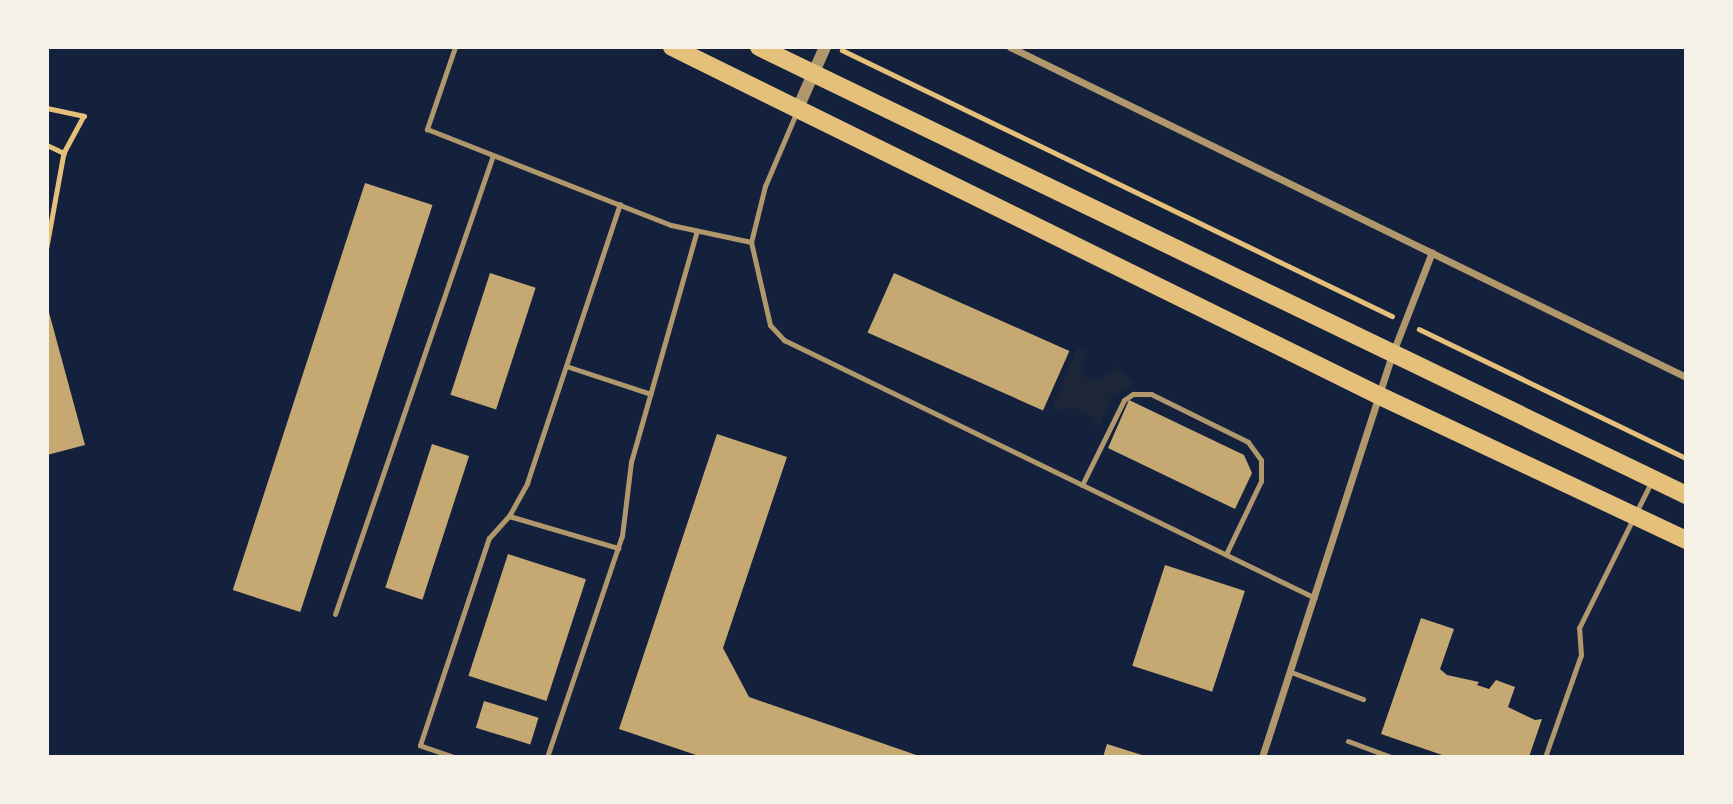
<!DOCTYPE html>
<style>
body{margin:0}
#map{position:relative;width:1733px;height:804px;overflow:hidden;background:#14213d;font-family:"PT Sans",sans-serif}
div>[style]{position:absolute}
.green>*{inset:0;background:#1d2539}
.building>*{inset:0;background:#c6a872;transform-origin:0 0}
.path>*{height:4.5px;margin:-2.25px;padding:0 2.25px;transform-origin:2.25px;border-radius:2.25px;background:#e5c07b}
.service>*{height:5px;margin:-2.5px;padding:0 2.5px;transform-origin:2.5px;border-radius:2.5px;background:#b1986c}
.minor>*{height:7px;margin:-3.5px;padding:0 3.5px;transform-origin:3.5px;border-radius:3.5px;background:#b1986c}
.tertiary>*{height:12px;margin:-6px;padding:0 6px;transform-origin:6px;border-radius:6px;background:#b1986c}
.primary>*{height:18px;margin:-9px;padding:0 9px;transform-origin:9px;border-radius:9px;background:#e5c07b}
span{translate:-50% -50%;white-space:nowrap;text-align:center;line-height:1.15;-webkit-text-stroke:7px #f6f1e7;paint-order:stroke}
.frame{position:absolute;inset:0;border:49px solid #f6f1e7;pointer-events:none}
</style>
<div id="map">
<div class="green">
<div style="clip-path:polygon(1078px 347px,1088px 352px,1080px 367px,1087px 379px,1098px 381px,1119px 367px,1134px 385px,1111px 398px,1098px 429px,1092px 417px,1076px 408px,1056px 411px,1053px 405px)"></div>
</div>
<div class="building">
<div style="left:365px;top:183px;width:71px;height:428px;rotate:18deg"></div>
<div style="left:490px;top:273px;width:48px;height:128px;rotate:18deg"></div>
<div style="left:894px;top:273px;width:192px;height:65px;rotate:24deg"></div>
<div style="clip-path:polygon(47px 305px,85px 445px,47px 455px)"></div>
<div style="clip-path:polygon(1129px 400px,1244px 455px,1252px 473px,1235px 509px,1108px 448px)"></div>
<div style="clip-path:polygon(717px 434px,787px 457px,723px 648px,749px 697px,922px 757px,702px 757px,619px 729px)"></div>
<div style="left:432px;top:444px;width:39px;height:151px;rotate:18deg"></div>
<div style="left:508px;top:554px;width:82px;height:128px;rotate:18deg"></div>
<div style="left:1165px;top:565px;width:84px;height:106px;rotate:18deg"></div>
<div style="clip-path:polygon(1421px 618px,1454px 629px,1440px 669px,1447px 675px,1479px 682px,1477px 685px,1489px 689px,1496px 680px,1515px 687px,1508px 707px,1535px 720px,1542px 719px,1529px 757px,1448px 757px,1381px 734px)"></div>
<div style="left:484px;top:701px;width:57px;height:28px;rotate:17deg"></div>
<div style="clip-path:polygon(1107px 744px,1145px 756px,1145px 757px,1103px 757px)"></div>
</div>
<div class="path">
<div style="left:842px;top:50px;width:611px;rotate:25.81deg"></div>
<div style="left:47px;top:108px;width:38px;rotate:12deg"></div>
<div style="left:84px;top:116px;width:42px;rotate:118.4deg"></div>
<div style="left:64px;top:153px;width:96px;rotate:100.3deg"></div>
<div style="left:47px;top:145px;width:19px;rotate:25deg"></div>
<div style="left:1419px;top:329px;width:297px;rotate:25.8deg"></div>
</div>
<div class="service">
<div style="left:455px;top:47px;width:87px;rotate:108.9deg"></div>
<div style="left:427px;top:129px;width:262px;rotate:21.5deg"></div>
<div style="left:671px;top:225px;width:82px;rotate:12deg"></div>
<div style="left:797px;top:111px;width:82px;rotate:113.1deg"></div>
<div style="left:765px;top:186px;width:58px;rotate:104deg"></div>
<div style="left:751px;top:242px;width:85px;rotate:77.1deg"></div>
<div style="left:770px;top:325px;width:21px;rotate:47deg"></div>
<div style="left:784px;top:340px;width:590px;rotate:25.91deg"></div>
<div style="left:566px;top:366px;width:89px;rotate:18.2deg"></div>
<div style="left:1082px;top:485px;width:95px;rotate:-63.7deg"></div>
<div style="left:1124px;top:400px;width:11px;rotate:-34deg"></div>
<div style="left:1133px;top:394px;width:18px"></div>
<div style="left:1151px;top:394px;width:108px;rotate:26.3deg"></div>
<div style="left:1248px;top:442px;width:22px;rotate:54deg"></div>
<div style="left:1261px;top:460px;width:21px;rotate:90deg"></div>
<div style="left:1261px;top:481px;width:81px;rotate:115.6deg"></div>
<div style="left:509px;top:516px;width:114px;rotate:16.4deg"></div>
<div style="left:335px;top:614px;width:483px;rotate:-71deg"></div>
<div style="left:1291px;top:672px;width:77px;rotate:20.6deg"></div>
<div style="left:1348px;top:741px;width:46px;rotate:20.4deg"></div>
<div style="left:454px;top:757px;width:36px;rotate:-161deg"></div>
<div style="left:420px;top:745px;width:218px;rotate:-71.6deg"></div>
<div style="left:489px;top:538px;width:30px;rotate:-48deg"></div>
<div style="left:509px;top:516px;width:38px;rotate:-61deg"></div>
<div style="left:527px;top:483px;width:294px;rotate:-71.6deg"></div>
<div style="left:547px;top:757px;width:233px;rotate:-71.3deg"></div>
<div style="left:622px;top:536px;width:75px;rotate:-83.1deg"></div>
<div style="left:631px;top:462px;width:240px;rotate:-74.1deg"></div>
<div style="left:1545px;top:757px;width:108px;rotate:-70.6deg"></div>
<div style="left:1581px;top:655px;width:27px;rotate:-94deg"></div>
<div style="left:1579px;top:628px;width:163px;rotate:-63.7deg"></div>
</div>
<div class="minor">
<div style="left:1010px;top:47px;width:752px;rotate:26.02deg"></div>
<div style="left:1262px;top:757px;width:426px;rotate:-72.1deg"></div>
<div style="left:1393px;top:352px;width:107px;rotate:-68.7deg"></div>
</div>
<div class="tertiary">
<div style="left:798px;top:108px;width:67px;rotate:-66.1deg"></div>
</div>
<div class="primary">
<div style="left:672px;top:47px;width:789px;rotate:26.24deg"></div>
<div style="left:1380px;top:396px;width:338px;rotate:25.2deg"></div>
<div style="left:759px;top:47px;width:1030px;rotate:25.79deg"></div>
</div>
<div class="frame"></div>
</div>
